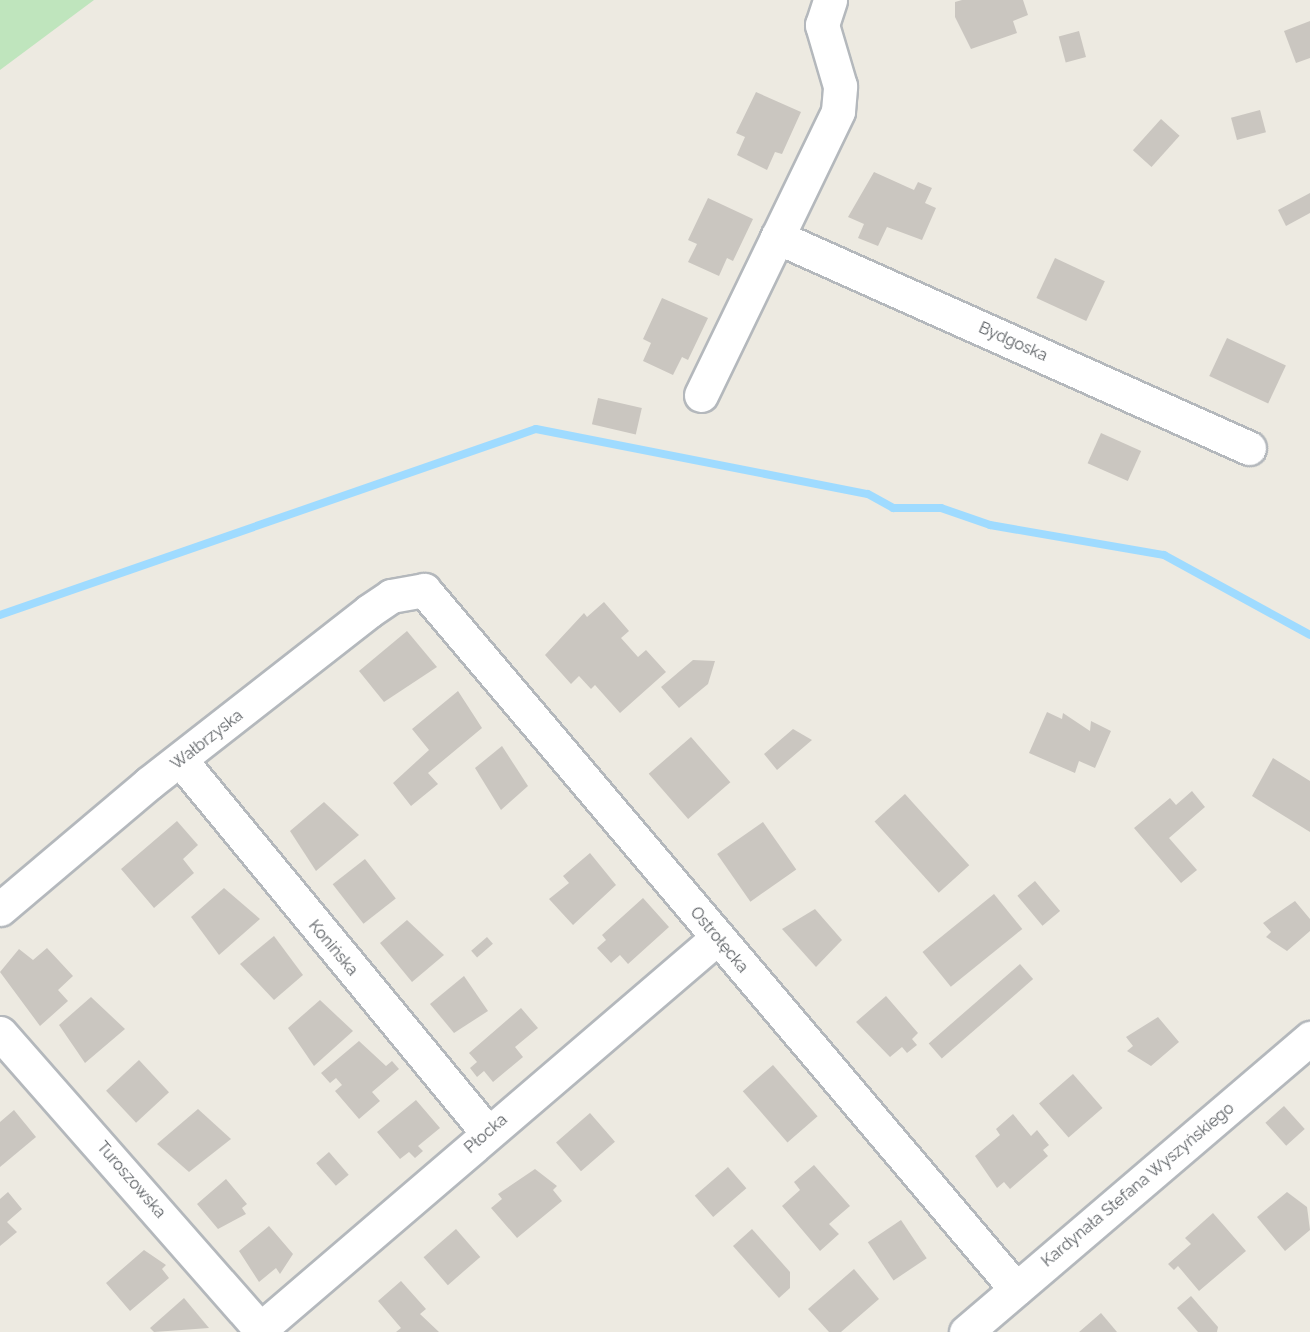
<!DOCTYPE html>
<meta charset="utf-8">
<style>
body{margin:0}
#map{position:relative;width:1310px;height:1332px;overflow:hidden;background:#edeae1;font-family:Raleway,sans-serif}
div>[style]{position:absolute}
.green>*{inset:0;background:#bfe5bd}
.stream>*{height:8px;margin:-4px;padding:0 4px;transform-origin:4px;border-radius:4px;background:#9fdbff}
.building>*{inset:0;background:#cac6c0;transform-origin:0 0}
.roads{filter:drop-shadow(2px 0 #b4b8bc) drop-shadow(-2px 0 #b4b8bc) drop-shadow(0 2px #b4b8bc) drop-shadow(0 -2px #b4b8bc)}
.minor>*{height:33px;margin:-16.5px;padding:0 16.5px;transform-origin:16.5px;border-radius:16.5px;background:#fff}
span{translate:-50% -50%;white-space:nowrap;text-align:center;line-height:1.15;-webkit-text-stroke:4.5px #fff;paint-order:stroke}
.street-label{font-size:16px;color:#5a5e62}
</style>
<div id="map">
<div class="green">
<div style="clip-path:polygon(0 0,94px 0,0 70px)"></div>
</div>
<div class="stream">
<div style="left:0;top:615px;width:567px;rotate:-19.14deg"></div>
<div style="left:536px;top:429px;width:338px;rotate:11.1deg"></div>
<div style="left:868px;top:494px;width:29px;rotate:29deg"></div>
<div style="left:893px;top:508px;width:48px"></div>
<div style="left:941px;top:508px;width:52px;rotate:19.1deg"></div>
<div style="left:990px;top:525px;width:177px;rotate:9.8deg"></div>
<div style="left:1164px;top:555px;width:166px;rotate:28.7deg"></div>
</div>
<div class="building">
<div style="clip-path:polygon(962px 0,1023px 0,1028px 15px,1013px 21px,1017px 33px,971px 49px,955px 17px,955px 2px)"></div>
<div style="clip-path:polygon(1310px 21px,1310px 58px,1296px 63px,1284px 31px)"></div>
<div style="left:1079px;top:31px;width:27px;height:21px;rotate:75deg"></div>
<div style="clip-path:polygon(756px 92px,801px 112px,782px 154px,775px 152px,767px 170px,737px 155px,745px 137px,736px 133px)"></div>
<div style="left:1260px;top:110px;width:23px;height:30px;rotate:75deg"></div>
<div style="left:1161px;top:119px;width:25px;height:42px;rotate:42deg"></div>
<div style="clip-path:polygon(874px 172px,914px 190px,918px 182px,932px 188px,925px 203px,936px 208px,922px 240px,887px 227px,878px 246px,858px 238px,864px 224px,848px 217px)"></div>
<div style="clip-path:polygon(1310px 193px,1310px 213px,1286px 226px,1278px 210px)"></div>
<div style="clip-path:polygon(708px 198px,753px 219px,733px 261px,727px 258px,719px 276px,688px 262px,697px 244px,688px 240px)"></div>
<div style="left:1055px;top:258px;width:55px;height:44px;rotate:25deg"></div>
<div style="clip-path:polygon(662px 298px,708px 318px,688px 360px,682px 357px,673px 375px,643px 361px,651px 343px,643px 339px)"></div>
<div style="left:1227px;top:338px;width:65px;height:42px;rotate:25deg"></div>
<div style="left:598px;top:398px;width:45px;height:27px;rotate:13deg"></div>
<div style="left:1101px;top:433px;width:44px;height:33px;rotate:24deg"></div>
<div style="clip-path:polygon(604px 602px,629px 631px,621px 638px,638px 657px,646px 650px,666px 672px,620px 713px,595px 685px,591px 689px,579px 676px,571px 684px,545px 655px,584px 613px,587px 617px)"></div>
<div style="clip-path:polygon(407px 631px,437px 667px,384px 702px,359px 671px)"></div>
<div style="clip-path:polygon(693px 660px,715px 661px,708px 684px,679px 708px,661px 687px)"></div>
<div style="clip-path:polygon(458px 691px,482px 728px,428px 773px,438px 784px,411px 806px,393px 783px,429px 750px,412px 729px)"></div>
<div style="clip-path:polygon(1047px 712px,1062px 719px,1063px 713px,1090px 731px,1091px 721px,1111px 731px,1095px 768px,1079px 761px,1075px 773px,1029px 753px)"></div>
<div style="clip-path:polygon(793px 729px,812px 740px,777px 770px,764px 754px)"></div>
<div style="left:691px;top:737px;width:60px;height:56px;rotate:49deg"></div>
<div style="clip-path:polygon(502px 746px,528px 786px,501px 810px,475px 768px)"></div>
<div style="clip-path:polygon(1273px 758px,1310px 781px,1310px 832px,1252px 796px)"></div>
<div style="clip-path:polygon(1192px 791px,1205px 807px,1169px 838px,1197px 870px,1181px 883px,1134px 828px,1170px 798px,1176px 805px)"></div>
<div style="left:905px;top:794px;width:96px;height:41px;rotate:48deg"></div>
<div style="clip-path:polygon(324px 802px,359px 835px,316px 871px,290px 831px)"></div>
<div style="clip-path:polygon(177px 821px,198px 845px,183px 859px,194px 873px,154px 908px,121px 869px)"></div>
<div style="left:763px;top:822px;width:58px;height:56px;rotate:55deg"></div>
<div style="clip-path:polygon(590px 853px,616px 885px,573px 925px,549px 899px,569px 883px,563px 876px)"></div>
<div style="left:365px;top:859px;width:50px;height:41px;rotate:52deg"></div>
<div style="left:1035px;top:881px;width:39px;height:23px;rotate:50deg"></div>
<div style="clip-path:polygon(224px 888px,260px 919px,219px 955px,191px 917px)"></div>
<div style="left:994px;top:894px;width:45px;height:92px;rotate:51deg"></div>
<div style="clip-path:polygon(643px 898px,669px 927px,628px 964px,620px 955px,611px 963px,597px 948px,606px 940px,602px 935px)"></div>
<div style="clip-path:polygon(1295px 901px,1310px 919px,1310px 931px,1287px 951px,1266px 937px,1271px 932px,1263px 923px)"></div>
<div style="clip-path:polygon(815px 909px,842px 940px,816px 967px,782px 929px)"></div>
<div style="clip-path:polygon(407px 920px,444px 955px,412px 982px,380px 943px)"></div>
<div style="clip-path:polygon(274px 936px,303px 975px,274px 1000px,240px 964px)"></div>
<div style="left:487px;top:937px;width:9px;height:21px;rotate:49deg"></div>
<div style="clip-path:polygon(47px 948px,73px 976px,58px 990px,68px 1001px,40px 1026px,0 972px,19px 949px,33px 960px)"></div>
<div style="left:1020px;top:964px;width:20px;height:121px;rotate:49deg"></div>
<div style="clip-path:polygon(464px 976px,488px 1011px,454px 1033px,430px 1004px)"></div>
<div style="clip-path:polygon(886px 996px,918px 1033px,912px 1039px,917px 1045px,907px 1053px,902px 1047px,890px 1057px,856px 1022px)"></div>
<div style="clip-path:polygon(91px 997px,125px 1029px,85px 1063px,59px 1025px)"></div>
<div style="clip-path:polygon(320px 1000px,353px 1031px,314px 1066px,288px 1028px)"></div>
<div style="clip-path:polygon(521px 1008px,538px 1028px,515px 1047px,523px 1057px,493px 1082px,484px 1071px,477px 1077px,470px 1068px,477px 1062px,469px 1053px)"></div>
<div style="clip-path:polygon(1158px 1017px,1179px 1042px,1151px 1066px,1127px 1051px,1133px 1046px,1126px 1037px)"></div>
<div style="clip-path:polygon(359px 1041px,386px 1066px,392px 1061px,399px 1069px,372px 1092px,380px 1101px,359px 1119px,335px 1091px,342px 1085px,336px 1078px,330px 1083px,321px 1073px)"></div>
<div style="left:139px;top:1060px;width:44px;height:45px;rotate:47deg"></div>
<div style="left:773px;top:1065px;width:68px;height:40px;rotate:49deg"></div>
<div style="left:1073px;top:1074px;width:45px;height:45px;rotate:49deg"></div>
<div style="clip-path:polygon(416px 1100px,440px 1128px,418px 1146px,423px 1151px,415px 1158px,409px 1152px,400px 1159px,377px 1132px)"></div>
<div style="left:1284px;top:1106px;width:31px;height:25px;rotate:48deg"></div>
<div style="clip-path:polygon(198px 1109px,231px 1139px,189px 1172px,157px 1144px)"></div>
<div style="clip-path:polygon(14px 1110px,36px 1137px,0 1167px,0 1122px)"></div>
<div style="left:590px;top:1113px;width:38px;height:45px;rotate:49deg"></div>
<div style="clip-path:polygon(1013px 1114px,1031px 1136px,1037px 1130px,1049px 1145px,1043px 1150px,1048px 1156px,1010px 1189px,1004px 1182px,997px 1188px,975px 1156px,1000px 1135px,996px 1129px)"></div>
<div style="left:329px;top:1152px;width:30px;height:17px;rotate:49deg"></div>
<div style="clip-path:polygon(814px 1165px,850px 1206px,829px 1224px,839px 1234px,820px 1251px,782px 1206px,800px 1190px,794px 1182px)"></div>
<div style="left:728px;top:1167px;width:28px;height:44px;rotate:49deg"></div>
<div style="clip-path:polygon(535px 1169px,557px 1186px,553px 1190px,562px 1201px,517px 1238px,491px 1208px,502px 1199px,498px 1194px)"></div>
<div style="clip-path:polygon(226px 1179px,247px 1204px,242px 1208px,246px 1214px,218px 1229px,197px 1204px)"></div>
<div style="clip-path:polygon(8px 1192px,22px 1209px,7px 1222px,17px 1232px,0 1246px,0 1199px)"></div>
<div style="clip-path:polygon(1287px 1192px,1307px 1207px,1310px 1230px,1285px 1251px,1257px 1217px)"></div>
<div style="clip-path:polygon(1213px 1213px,1246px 1251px,1199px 1291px,1178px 1266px,1174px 1270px,1168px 1264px,1191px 1244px,1185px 1238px)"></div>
<div style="left:901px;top:1220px;width:46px;height:40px;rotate:56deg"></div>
<div style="clip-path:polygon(269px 1226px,293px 1254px,280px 1274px,276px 1268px,259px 1282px,239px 1251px)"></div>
<div style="left:456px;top:1229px;width:37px;height:43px;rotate:49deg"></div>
<div style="clip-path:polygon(752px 1229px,790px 1272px,790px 1288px,779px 1298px,733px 1246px)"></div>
<div style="clip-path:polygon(144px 1250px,166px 1265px,162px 1269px,169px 1278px,130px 1311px,106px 1283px)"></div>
<div style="clip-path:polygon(854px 1269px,879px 1299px,841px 1332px,829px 1332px,808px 1309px)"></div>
<div style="clip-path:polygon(401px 1281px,426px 1309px,420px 1314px,439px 1332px,396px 1332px,401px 1328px,378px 1301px)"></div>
<div style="clip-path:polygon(1191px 1296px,1218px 1327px,1217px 1332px,1198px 1332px,1177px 1308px)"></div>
<div style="clip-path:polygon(184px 1298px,209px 1328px,154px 1332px,150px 1328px)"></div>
<div style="clip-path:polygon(1101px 1313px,1117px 1332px,1079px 1332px)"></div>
</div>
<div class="roads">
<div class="minor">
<div style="left:777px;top:237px;width:517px;rotate:24.09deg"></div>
<div style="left:701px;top:395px;width:315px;rotate:-64.2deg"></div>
<div style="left:838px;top:111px;width:25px;rotate:-85deg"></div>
<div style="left:840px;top:86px;width:64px;rotate:-106.4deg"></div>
<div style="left:822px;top:25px;width:26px;rotate:-72deg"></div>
<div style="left:182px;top:762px;width:480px;rotate:50.5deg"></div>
<div style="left:0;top:909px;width:195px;rotate:-40.2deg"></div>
<div style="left:149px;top:783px;width:279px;rotate:-38deg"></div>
<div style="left:369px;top:611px;width:27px;rotate:-34deg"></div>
<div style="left:391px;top:596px;width:34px;rotate:-10deg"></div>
<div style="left:424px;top:590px;width:916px;rotate:49.74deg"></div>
<div style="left:0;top:1033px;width:394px;rotate:48.7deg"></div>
<div style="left:257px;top:1332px;width:606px;rotate:-40.58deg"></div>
<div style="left:966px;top:1332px;width:453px;rotate:-40.5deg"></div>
</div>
</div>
<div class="street-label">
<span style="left:1013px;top:342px;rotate:24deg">Bydgoska</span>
<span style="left:207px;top:740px;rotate:-38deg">Wałbrzyska</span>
<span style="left:719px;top:940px;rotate:50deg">Ostrołęcka</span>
<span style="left:333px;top:948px;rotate:50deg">Konińska</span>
<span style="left:486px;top:1134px;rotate:-41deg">Płocka</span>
<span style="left:131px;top:1180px;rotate:49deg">Turoszowska</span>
<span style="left:1138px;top:1185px;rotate:-40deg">Kardynała Stefana Wyszyńskiego</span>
</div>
</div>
